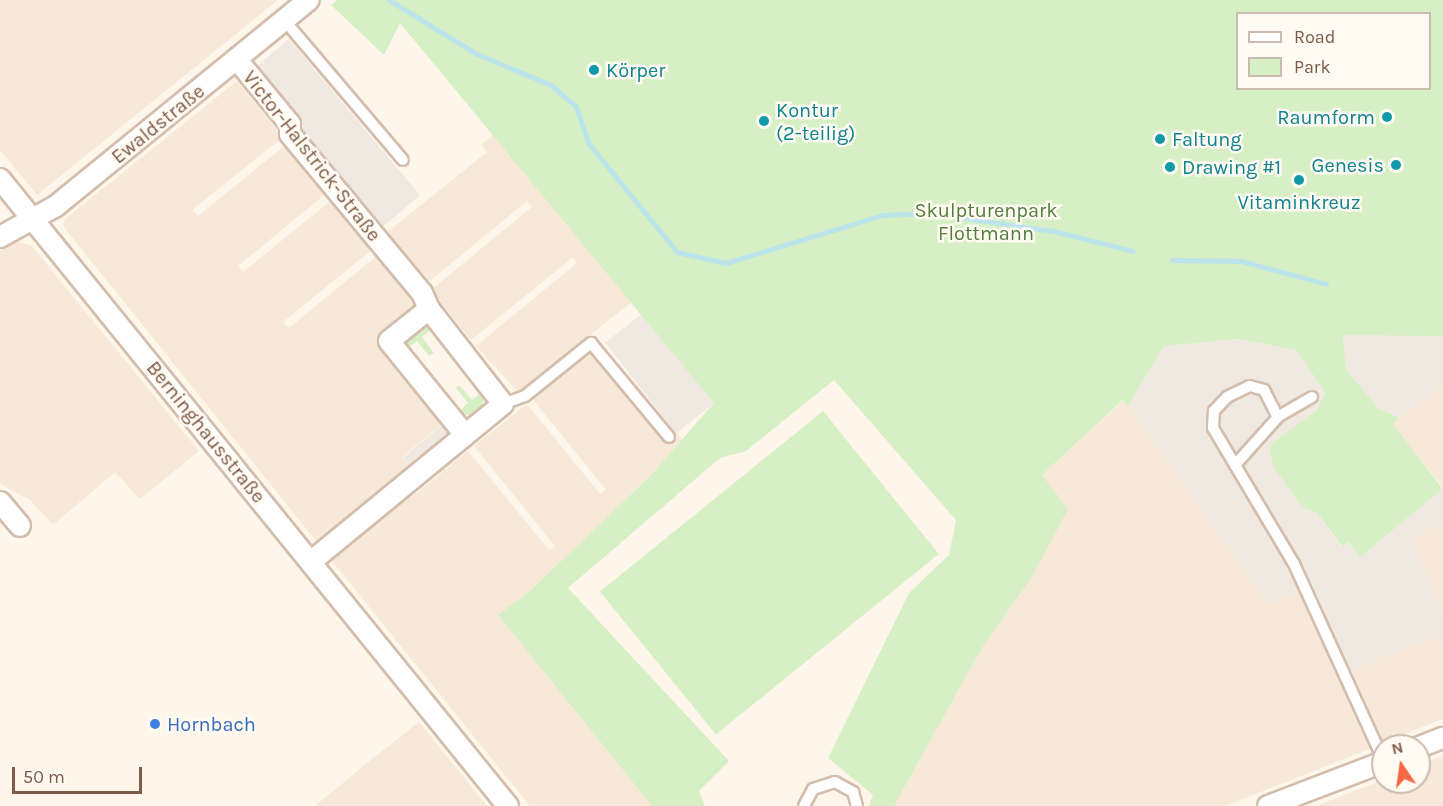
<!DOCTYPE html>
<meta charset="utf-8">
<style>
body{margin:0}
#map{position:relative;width:1443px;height:806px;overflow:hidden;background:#fef6ea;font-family:Karla,sans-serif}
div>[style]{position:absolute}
.residential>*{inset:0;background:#f7e8d7}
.industrial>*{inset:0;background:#f0e9e2;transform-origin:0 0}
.green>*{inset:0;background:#d7efc5;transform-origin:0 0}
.stream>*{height:5px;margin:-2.5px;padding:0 2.5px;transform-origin:2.5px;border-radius:2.5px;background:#bbe5eb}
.roads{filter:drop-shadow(2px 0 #d3bdad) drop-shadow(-2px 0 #d3bdad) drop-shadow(0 2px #d3bdad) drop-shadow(0 -2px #d3bdad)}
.lane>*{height:10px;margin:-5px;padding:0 5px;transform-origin:5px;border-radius:5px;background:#fff}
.street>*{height:20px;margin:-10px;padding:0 10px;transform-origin:10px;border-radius:10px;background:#fff}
.dots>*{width:16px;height:16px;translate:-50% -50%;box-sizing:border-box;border:3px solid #fffaf2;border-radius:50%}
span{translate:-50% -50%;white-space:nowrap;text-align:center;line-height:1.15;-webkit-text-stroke:5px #fffaf2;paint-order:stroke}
.culture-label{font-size:20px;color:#0d838f}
.left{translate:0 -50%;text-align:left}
.right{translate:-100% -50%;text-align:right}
.street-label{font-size:20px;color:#7d5b49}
.park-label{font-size:20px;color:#517e3c}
.shop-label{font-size:20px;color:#366cbe}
.legend{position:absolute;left:1236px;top:12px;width:195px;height:78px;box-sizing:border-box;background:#fffaf2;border:2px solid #cbbaae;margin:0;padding:8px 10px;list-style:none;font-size:18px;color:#7d5b49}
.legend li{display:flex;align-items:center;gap:12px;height:30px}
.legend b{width:30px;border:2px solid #cbbaae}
.north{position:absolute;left:1371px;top:734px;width:60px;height:60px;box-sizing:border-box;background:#fffaf2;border:2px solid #cbbaae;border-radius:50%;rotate:347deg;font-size:16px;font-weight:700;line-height:24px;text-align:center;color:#7d5b49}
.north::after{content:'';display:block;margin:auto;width:21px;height:27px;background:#f46843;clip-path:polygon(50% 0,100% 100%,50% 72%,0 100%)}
.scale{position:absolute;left:12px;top:767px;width:130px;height:27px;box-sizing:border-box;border:3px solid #7d5b49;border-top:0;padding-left:8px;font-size:18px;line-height:21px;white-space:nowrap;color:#7d5b49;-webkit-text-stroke:4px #fffaf2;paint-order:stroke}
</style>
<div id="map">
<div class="residential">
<div style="clip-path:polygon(0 0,278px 0,37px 195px,0 150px)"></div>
<div style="clip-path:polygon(237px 81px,283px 137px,192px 210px,198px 216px,288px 143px,328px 192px,238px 266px,243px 272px,333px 199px,374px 248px,283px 322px,289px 328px,379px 254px,419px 304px,378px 338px,452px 429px,453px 438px,441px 425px,402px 457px,414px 472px,403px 481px,390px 481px,316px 541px,63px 226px,65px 219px)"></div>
<div style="clip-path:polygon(494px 134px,633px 301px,518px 392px,476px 346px,577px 263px,573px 257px,471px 340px,431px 290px,532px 207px,527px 201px,426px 284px,385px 234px,487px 152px,481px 145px)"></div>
<div style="clip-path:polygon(15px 241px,32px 246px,199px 451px,140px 499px,115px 472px,53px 525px,30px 500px,0 484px,0 251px)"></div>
<div style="clip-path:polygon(589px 352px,665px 442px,677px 432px,682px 439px,649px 477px,532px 589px,498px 615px,652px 806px,530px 806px,328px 556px,399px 499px,412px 497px,468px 451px,549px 550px,555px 546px,474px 446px,527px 404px,600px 494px,606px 490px,531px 397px)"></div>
<div style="clip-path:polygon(1442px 384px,1443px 385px,1443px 487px,1392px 424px)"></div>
<div style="clip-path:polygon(1124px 400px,1268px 604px,1299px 591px,1372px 748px,1225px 806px,894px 806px,982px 648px,1032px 577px,1042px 475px)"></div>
<div style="clip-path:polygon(1443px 523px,1443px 612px,1412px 541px)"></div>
<div style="clip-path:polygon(1438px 635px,1443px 646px,1443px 719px,1387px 741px,1381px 737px,1352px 671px)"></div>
<div style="clip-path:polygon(419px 722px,487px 806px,315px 806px,372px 759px)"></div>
<div style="clip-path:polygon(1443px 756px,1443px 806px,1316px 806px,1383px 780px,1419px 782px,1419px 765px)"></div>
</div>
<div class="industrial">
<div style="left:289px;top:39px;width:204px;height:48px;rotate:50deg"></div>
<div style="left:643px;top:313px;width:115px;height:48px;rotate:52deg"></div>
<div style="clip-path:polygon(1400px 333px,1443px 336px,1443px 385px,1399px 418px,1378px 408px,1346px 369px,1343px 334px)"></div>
<div style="clip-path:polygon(1238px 339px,1296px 350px,1325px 392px,1317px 410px,1269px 445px,1302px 507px,1317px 513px,1341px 546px,1348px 542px,1360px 557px,1443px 489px,1443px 523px,1413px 541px,1443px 612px,1443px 646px,1438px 635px,1352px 671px,1381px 737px,1387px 741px,1372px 748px,1299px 592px,1268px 605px,1128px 406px,1164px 346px)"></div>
<div style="left:442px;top:425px;width:17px;height:51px;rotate:50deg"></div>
</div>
<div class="green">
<div style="clip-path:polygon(evenodd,337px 0,1443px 0,1443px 336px,1343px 335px,1346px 369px,1378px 408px,1399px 418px,1393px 424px,1443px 489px,1360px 557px,1348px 542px,1342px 546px,1317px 513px,1302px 507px,1273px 466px,1269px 445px,1317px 410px,1325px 392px,1296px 350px,1238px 339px,1164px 346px,1128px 406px,1123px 400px,1042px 475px,1068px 509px,1032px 577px,982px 648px,894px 806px,869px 806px,873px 795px,828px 758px,909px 593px,949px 555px,956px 520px,834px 380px,746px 451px,720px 458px,568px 588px,729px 761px,699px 791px,705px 806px,652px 806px,498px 615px,532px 589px,649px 477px,714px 403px,400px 23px,384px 55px,331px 5px,337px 0,1238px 14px,1430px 14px,1430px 88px,1238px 88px,1238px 14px)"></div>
<div style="clip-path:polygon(422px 324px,432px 329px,422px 337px,434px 353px,429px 356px,417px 341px,407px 349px,405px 344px)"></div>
<div style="clip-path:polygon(459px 385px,472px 400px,482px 392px,484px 395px,482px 407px,472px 416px,458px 412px,468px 403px,456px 388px)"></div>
<div style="left:823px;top:411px;width:184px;height:287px;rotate:51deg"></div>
</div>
<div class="stream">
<div style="left:389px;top:0;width:103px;rotate:31.5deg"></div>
<div style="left:477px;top:54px;width:80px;rotate:22.7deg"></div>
<div style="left:551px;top:85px;width:33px;rotate:41deg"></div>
<div style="left:576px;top:107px;width:39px;rotate:71deg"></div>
<div style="left:589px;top:144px;width:139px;rotate:50.8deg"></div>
<div style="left:677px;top:252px;width:50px;rotate:12.7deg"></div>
<div style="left:726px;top:263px;width:163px;rotate:-17.1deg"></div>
<div style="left:882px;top:215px;width:49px;rotate:-2.3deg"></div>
<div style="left:931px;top:213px;width:123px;rotate:8.4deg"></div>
<div style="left:1053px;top:231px;width:82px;rotate:14deg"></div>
<div style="left:1172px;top:260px;width:69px;rotate:0.8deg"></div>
<div style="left:1241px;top:261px;width:88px;rotate:15.1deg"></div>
</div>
<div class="roads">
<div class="lane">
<div style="left:285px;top:21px;width:182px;rotate:49.7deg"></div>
<div style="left:1312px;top:397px;width:39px;rotate:150deg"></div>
<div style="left:1278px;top:417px;width:64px;rotate:131.9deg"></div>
<div style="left:1235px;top:465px;width:115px;rotate:59.2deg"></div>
<div style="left:1294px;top:564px;width:214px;rotate:65.5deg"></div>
<div style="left:503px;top:404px;width:23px;rotate:-20deg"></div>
<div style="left:525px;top:396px;width:85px;rotate:-38.8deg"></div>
<div style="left:591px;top:343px;width:122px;rotate:50.3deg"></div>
<div style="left:1235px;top:465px;width:43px;rotate:-120.7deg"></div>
<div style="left:1213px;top:428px;width:17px;rotate:-87deg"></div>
<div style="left:1214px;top:411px;width:19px;rotate:-47deg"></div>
<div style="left:1227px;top:397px;width:25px;rotate:-26deg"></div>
<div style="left:1250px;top:386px;width:15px;rotate:16deg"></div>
<div style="left:1264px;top:390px;width:30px;rotate:63deg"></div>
<div style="left:804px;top:806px;width:19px;rotate:-62deg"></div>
<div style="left:813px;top:789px;width:23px;rotate:-18deg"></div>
<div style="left:835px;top:782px;width:21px;rotate:29deg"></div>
<div style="left:853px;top:792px;width:15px;rotate:74deg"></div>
</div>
<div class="street">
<div style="left:238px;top:61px;width:82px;rotate:50.5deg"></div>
<div style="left:290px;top:124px;width:10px;rotate:90deg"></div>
<div style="left:290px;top:134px;width:207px;rotate:50.3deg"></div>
<div style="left:422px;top:293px;width:17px;rotate:66deg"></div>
<div style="left:429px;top:309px;width:120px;rotate:52.1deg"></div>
<div style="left:503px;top:404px;width:247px;rotate:140.6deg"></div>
<div style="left:0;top:179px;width:807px;rotate:50.99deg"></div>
<div style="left:0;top:237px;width:64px;rotate:-29deg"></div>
<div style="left:56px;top:206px;width:326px;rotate:-39.2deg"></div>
<div style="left:429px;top:309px;width:51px;rotate:141.3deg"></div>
<div style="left:389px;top:341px;width:121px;rotate:51deg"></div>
<div style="left:0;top:502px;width:31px;rotate:50deg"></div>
<div style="left:1419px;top:747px;width:26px;rotate:-21deg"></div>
<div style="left:1268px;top:806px;width:123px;rotate:-20.9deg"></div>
</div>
</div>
<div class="dots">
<div style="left:594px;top:70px;background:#0f9aa8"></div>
<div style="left:1387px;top:117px;background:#0f9aa8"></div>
<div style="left:764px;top:121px;background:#0f9aa8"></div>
<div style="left:1160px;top:139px;background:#0f9aa8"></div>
<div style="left:1396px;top:165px;background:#0f9aa8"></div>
<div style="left:1170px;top:167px;background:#0f9aa8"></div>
<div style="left:1299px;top:180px;background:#0f9aa8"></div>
<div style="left:155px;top:724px;background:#3f7fe0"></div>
</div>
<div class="culture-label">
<span class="left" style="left:606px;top:70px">Körper</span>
<span class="left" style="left:776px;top:122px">Kontur<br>(2-teilig)</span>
<span class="right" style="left:1375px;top:117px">Raumform</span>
<span class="left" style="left:1172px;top:139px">Faltung</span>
<span class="right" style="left:1384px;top:165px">Genesis</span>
<span class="left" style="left:1182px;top:167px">Drawing #1</span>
<span style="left:1299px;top:202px">Vitaminkreuz</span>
</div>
<div class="street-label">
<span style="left:158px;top:124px;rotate:-39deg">Ewaldstraße</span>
<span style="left:312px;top:156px;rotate:52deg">Victor-Halstrick-Straße</span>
<span style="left:206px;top:432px;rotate:51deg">Berninghausstraße</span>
</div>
<div class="park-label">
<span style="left:986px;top:222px">Skulpturenpark<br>Flottmann</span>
</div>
<div class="shop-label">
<span class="left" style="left:167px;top:724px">Hornbach</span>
</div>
<ul class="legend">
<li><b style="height:8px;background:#fff"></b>Road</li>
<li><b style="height:16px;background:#d7efc5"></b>Park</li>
</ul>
<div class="north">N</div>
<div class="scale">50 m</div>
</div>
